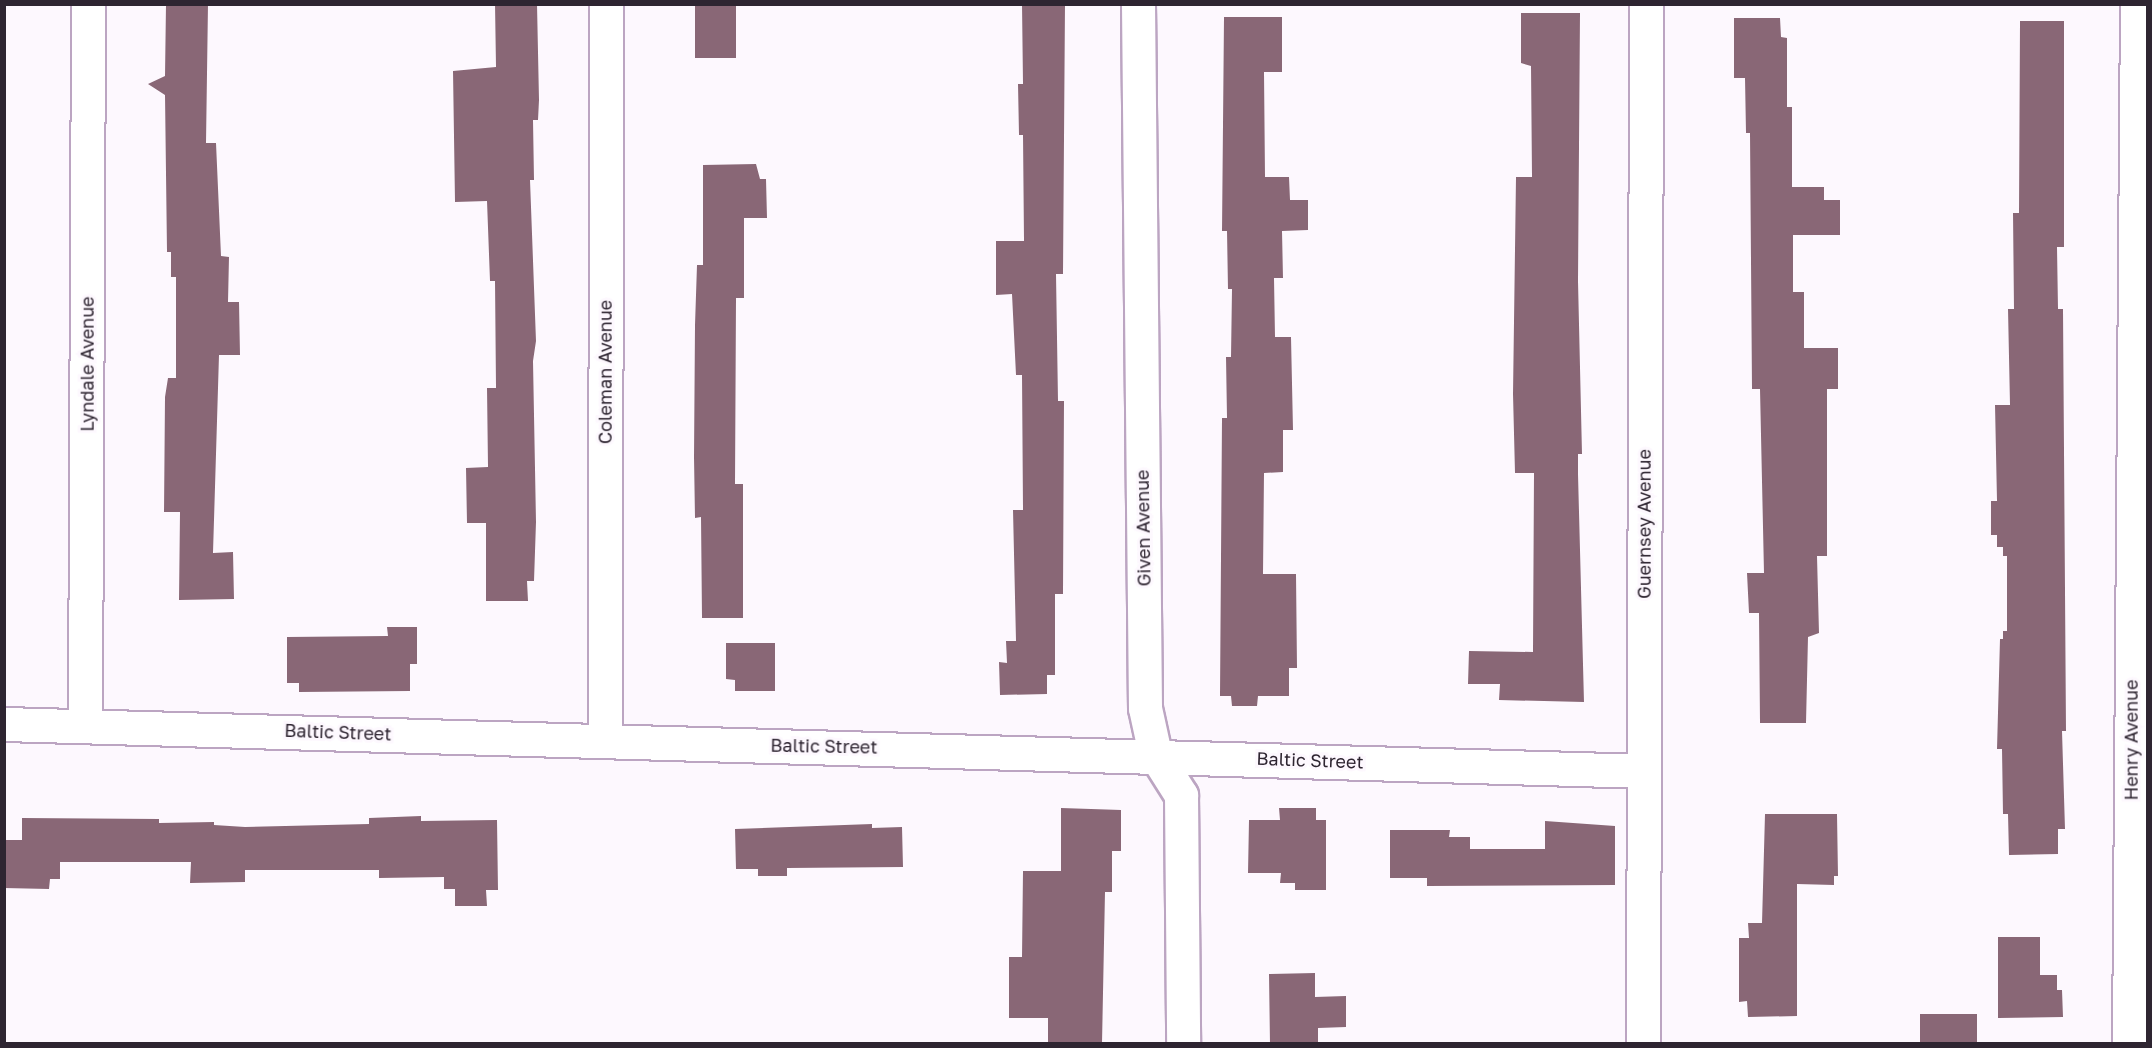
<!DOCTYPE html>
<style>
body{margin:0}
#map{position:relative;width:2152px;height:1048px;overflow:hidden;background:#fdf8fe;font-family:"Golos Text",sans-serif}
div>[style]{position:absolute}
.building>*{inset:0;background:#896776;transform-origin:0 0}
.roads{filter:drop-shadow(2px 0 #bca5c2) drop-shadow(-2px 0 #bca5c2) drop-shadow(0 2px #bca5c2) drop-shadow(0 -2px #bca5c2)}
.minor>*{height:33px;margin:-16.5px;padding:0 16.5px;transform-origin:16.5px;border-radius:16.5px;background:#fff}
span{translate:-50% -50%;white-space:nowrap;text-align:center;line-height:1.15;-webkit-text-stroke:6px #fdf8fe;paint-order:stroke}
.street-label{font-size:18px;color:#2e2531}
.frame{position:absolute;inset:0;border:6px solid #2e2531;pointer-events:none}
</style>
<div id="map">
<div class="building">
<div style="clip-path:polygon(166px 4px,208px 4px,206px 143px,216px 143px,221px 256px,229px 257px,228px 302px,239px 302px,240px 355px,219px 355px,213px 553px,233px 552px,234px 599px,179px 600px,180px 512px,164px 512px,165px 397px,168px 378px,176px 378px,176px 277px,171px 277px,171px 252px,167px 252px,165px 95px,148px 84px,165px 76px)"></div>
<div style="clip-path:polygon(495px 4px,537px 4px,539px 100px,538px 120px,533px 120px,534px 180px,530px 180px,536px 341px,533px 361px,536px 522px,534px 581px,527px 581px,528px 601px,486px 601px,486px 523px,467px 523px,466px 468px,488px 467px,487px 388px,496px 388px,495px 281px,490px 281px,487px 201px,455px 202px,453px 71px,496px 67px)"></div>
<div style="left:695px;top:4px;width:41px;height:54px"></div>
<div style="clip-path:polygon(1022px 4px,1065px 4px,1063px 274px,1056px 274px,1058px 401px,1064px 401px,1063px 594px,1055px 594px,1055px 675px,1047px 675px,1047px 694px,1000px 695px,999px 662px,1007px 663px,1006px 641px,1016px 641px,1013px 510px,1023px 510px,1022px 375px,1016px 375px,1012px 294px,996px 295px,996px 241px,1024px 241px,1023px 135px,1019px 135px,1018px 84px,1023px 84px)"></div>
<div style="clip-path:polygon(1521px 13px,1580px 13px,1578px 281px,1582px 454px,1578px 454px,1578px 474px,1584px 702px,1499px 700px,1500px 684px,1468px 684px,1469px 651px,1533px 652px,1534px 473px,1515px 473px,1513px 394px,1516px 177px,1532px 177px,1531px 66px,1521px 63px)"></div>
<div style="clip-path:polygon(1224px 17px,1282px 17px,1282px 72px,1264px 72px,1265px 177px,1289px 177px,1290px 200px,1308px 200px,1308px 230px,1282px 231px,1283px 278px,1274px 278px,1275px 337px,1291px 337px,1293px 430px,1283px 430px,1283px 472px,1264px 473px,1263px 574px,1296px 574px,1297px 668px,1289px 668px,1289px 696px,1258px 696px,1257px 706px,1232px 706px,1231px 696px,1220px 696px,1222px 418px,1227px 418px,1226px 357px,1231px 357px,1232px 289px,1228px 289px,1227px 231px,1222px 231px)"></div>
<div style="clip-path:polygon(1734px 18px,1780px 18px,1781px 37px,1787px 38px,1787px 107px,1792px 107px,1792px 187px,1824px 187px,1824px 200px,1840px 200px,1840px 235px,1793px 235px,1793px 292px,1804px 292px,1804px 348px,1838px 348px,1838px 389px,1827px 389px,1827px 556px,1817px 556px,1819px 633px,1808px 637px,1806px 723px,1760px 723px,1759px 613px,1749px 613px,1747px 573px,1764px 573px,1760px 389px,1752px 389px,1750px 133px,1746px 133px,1745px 78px,1734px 78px)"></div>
<div style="clip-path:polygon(2020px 21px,2064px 21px,2064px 247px,2057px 247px,2058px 309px,2063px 309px,2066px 731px,2062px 731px,2065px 829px,2058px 829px,2058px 854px,2009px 855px,2008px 814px,2003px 814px,2002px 749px,1997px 749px,2000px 639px,2003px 639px,2003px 631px,2007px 631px,2007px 556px,2003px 556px,2003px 547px,1997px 547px,1997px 535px,1991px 535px,1991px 501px,1997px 501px,1995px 405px,2010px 405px,2008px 309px,2014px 309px,2013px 213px,2019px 213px)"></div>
<div style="clip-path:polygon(756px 164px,760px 179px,766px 179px,767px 218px,744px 218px,744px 298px,736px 298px,735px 484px,743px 484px,743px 618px,702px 618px,701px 517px,695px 518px,694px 457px,695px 325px,697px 265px,703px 265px,703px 165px)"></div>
<div style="clip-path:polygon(387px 627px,417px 627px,417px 664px,410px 664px,410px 691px,299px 692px,299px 683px,287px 683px,287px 637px,388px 636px)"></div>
<div style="clip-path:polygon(726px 643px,775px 643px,775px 691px,735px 691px,735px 680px,726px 679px)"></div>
<div style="clip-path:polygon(1061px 808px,1121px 810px,1121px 851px,1112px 851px,1112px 892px,1105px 892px,1102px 1044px,1048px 1044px,1048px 1018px,1009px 1018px,1009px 957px,1022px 957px,1023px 871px,1061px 871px)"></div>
<div style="clip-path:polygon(1279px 808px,1316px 808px,1316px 820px,1326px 820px,1326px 890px,1295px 890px,1295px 883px,1280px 883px,1281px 873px,1248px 873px,1249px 820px,1280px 820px)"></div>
<div style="clip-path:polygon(1765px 814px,1837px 814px,1838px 876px,1834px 876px,1834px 885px,1797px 884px,1797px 1016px,1748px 1017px,1747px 1001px,1739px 1002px,1739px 938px,1749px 938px,1748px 923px,1762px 923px)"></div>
<div style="clip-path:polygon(421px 816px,421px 821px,497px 820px,498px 890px,486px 890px,487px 906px,455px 906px,455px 889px,444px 889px,444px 877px,379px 878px,379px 870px,245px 870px,245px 882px,190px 883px,191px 862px,60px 862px,60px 879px,50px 879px,49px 889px,4px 888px,4px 840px,22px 840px,22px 818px,159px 819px,159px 823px,214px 822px,214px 825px,245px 827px,369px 824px,369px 818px)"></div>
<div style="clip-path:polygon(1545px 821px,1615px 826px,1615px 885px,1427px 886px,1427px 878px,1390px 878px,1390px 830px,1450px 830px,1449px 837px,1470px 837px,1470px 849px,1545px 849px)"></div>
<div style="clip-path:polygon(872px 824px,872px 828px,902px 827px,903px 867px,787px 868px,787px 876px,758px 876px,758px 869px,736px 869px,735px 829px)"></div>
<div style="clip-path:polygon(1998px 937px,2040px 937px,2040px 975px,2057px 975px,2057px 990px,2062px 990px,2063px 1017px,1998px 1018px)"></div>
<div style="clip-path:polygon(1315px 973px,1315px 997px,1346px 996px,1346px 1027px,1318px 1028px,1318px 1044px,1270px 1044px,1269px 974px)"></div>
<div style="left:1920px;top:1014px;width:57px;height:30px"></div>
</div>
<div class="roads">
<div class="minor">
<div style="left:1138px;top:4px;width:704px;rotate:89.43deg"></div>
<div style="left:1145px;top:708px;width:47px;rotate:77.7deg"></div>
<div style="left:1155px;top:754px;width:49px;rotate:57.6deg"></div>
<div style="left:1181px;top:795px;width:249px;rotate:89.5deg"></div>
<div style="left:4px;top:724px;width:1640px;rotate:1.64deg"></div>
<div style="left:85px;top:724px;width:720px;rotate:-89.76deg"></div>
<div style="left:605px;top:740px;width:736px;rotate:-89.92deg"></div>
<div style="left:1643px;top:1044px;width:1040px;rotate:-89.83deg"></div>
<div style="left:2129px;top:1044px;width:1040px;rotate:-89.56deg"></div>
</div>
</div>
<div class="street-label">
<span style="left:87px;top:364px;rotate:-90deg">Lyndale Avenue</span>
<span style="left:605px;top:372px;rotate:-90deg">Coleman Avenue</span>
<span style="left:1644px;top:524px;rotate:-90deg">Guernsey Avenue</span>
<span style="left:1143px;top:528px;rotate:-91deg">Given Avenue</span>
<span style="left:338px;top:732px;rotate:2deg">Baltic Street</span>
<span style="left:2131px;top:740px;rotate:-90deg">Henry Avenue</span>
<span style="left:824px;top:746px;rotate:1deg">Baltic Street</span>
<span style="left:1310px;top:760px;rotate:2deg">Baltic Street</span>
</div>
<div class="frame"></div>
</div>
